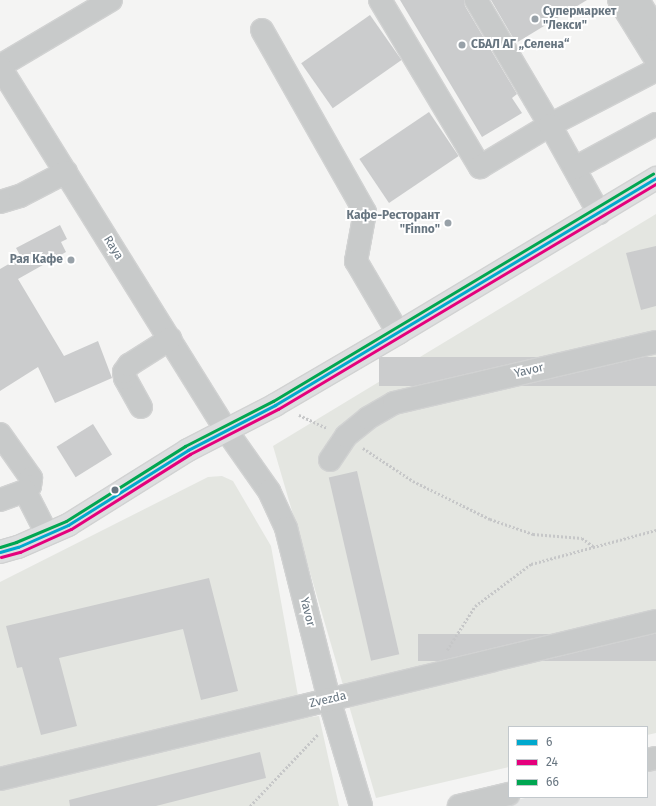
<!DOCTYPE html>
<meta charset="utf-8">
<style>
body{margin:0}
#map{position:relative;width:656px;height:806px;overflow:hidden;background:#f4f4f3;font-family:"Fira Sans",sans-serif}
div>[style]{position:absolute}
.built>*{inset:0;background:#e4e5e5}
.green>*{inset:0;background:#e4e6e1}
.building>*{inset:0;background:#cbcccd;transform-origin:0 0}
.path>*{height:2.5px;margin-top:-1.25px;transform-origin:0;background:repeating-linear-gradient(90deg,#c6c7c8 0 2px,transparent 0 4px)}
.roads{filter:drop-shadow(1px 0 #d1d2d2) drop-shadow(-1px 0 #d1d2d2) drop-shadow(0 1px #d1d2d2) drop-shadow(0 -1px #d1d2d2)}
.minor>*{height:22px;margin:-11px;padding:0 11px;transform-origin:11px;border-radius:11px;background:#c8caca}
.major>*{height:22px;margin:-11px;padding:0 11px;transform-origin:11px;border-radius:11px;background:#dddedf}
.bus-1>*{height:3px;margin:-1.5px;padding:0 1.5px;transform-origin:1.5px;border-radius:1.5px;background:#00a9ce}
.bus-2>*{height:3px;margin:-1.5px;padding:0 1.5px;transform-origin:1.5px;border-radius:1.5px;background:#e5007d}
.bus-3>*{height:3px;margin:-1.5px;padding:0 1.5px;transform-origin:1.5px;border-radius:1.5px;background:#00a651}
.dots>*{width:11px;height:11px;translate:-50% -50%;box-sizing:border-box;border:2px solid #fff;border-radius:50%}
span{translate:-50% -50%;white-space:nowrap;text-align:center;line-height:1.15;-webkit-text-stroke:4px #fff;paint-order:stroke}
.poi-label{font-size:12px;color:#677580;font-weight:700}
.left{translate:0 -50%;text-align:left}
.right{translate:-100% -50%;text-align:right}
.street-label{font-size:12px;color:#677580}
.legend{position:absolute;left:508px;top:726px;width:140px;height:72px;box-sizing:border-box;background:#fff;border:1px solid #c2c8cc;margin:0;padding:5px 7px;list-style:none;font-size:12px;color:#677580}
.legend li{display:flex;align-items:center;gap:8px;height:20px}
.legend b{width:20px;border:1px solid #c2c8cc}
</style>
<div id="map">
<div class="built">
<div style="clip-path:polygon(656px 766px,656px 806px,492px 806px,529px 797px,647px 797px,647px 768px)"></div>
</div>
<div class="green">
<div style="clip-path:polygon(656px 214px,656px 733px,647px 735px,647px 727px,509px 727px,509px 767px,376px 798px,273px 446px)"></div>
<div style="clip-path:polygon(222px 476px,233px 481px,271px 546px,302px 718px,319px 716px,339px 806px,0 806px,0 582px,208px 477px)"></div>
</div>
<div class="building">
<div style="clip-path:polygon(400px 0,464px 0,465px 6px,517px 94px,512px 98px,522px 113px,482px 137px)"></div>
<div style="clip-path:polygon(491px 0,587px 0,516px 43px)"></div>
<div style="left:370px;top:15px;width:55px;height:84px;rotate:55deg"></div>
<div style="left:429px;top:112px;width:53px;height:84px;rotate:56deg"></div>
<div style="clip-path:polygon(60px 225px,67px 239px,61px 242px,66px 252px,18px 279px,64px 356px,98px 341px,112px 378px,55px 403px,38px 367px,0 391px,0 269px,21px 257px,16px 248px)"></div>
<div style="clip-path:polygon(656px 246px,656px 306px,641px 310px,626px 253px)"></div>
<div style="left:656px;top:357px;width:29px;height:277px;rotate:90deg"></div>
<div style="left:93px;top:424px;width:36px;height:43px;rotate:58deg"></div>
<div style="left:357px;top:471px;width:188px;height:29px;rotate:77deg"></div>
<div style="clip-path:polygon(209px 578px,238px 691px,201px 700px,183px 629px,59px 658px,77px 726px,41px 735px,22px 667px,17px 668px,6px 626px)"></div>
<div style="left:656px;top:634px;width:27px;height:238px;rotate:90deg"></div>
<div style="clip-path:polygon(260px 752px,266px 778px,156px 806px,70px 806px,69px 800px)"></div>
</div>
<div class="path">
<div style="left:299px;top:415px;width:31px;rotate:25deg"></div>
<div style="left:363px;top:448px;width:60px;rotate:33.4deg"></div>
<div style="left:413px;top:481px;width:86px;rotate:26.3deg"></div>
<div style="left:490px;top:519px;width:46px;rotate:19.2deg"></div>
<div style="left:533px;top:534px;width:49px;rotate:4.7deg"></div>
<div style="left:582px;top:538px;width:14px;rotate:36deg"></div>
<div style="left:447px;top:650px;width:52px;rotate:-57.5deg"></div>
<div style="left:475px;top:606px;width:70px;rotate:-36.9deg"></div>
<div style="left:531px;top:564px;width:130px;rotate:-15.2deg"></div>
<div style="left:250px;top:806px;width:99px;rotate:-46.6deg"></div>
</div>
<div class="roads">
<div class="minor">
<div style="left:380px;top:0;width:195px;rotate:59.1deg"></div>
<div style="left:480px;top:167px;width:82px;rotate:-31deg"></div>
<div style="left:550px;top:125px;width:119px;rotate:-27.4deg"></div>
<div style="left:476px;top:0;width:145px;rotate:59.4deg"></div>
<div style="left:550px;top:125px;width:101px;rotate:60.9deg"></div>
<div style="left:619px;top:0;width:70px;rotate:58.3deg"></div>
<div style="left:638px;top:0;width:35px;rotate:59deg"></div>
<div style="left:262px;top:30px;width:209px;rotate:60.5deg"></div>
<div style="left:365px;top:212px;width:50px;rotate:100.4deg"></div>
<div style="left:356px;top:261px;width:83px;rotate:59.7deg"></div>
<div style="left:0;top:66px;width:129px;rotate:-30.7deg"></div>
<div style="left:0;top:67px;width:428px;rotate:58.1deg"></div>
<div style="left:226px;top:430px;width:75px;rotate:54.8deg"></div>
<div style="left:269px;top:491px;width:41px;rotate:65.3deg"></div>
<div style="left:286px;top:528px;width:176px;rotate:75.9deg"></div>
<div style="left:329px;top:699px;width:112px;rotate:73.3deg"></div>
<div style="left:575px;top:168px;width:92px;rotate:-28.5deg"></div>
<div style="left:0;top:202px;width:21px;rotate:-17deg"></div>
<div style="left:20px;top:196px;width:52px;rotate:-27.6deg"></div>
<div style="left:141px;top:407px;width:33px;rotate:-119deg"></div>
<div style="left:125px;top:378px;width:6px;rotate:-99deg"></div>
<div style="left:124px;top:372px;width:9px;rotate:-54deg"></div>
<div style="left:129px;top:365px;width:49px;rotate:-32.4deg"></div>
<div style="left:0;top:434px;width:54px;rotate:54.8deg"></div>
<div style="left:31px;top:478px;width:8px;rotate:97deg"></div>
<div style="left:30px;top:486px;width:7px;rotate:135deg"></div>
<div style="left:25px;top:491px;width:48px;rotate:62.9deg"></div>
<div style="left:330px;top:460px;width:29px;rotate:-56deg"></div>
<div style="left:346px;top:436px;width:28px;rotate:-39deg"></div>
<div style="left:368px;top:418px;width:30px;rotate:-30deg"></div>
<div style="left:394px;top:403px;width:269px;rotate:-13.1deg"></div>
<div style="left:0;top:500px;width:27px;rotate:-20deg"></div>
<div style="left:647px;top:760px;width:9px;rotate:-13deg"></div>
<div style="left:0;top:779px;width:675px;rotate:-13.54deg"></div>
<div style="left:459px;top:806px;width:51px;rotate:-13.5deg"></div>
</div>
<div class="major">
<div style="left:0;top:552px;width:19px;rotate:-16deg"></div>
<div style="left:18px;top:547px;width:55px;rotate:-23.7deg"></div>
<div style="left:68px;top:525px;width:142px;rotate:-32deg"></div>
<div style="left:188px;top:450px;width:98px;rotate:-27.3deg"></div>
<div style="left:275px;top:405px;width:143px;rotate:-30.3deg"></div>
<div style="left:398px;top:333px;width:301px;rotate:-31deg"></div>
</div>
</div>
<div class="bus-1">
<div style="left:0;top:552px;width:19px;rotate:-16deg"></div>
<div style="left:18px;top:547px;width:55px;rotate:-23.7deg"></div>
<div style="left:68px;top:525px;width:142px;rotate:-32deg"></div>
<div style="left:188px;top:450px;width:98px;rotate:-27.3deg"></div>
<div style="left:275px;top:405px;width:443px;rotate:-30.8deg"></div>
</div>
<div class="bus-2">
<div style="left:1px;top:557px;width:20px;rotate:-15deg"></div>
<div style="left:20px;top:552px;width:56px;rotate:-24.3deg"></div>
<div style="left:71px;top:529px;width:141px;rotate:-32.2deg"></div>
<div style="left:190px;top:454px;width:99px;rotate:-27.1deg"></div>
<div style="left:278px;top:409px;width:440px;rotate:-30.8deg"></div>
</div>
<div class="bus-3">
<div style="left:0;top:547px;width:17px;rotate:-17deg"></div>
<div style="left:16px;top:542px;width:54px;rotate:-22.8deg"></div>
<div style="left:66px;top:521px;width:141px;rotate:-32.2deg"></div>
<div style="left:185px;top:446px;width:99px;rotate:-27.1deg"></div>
<div style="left:273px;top:401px;width:443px;rotate:-30.9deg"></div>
</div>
<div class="dots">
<div style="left:535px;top:19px;background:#98a1a8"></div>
<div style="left:462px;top:45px;background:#98a1a8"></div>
<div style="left:448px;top:223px;background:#98a1a8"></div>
<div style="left:71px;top:260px;background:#98a1a8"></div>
<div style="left:115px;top:490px;background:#677580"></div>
</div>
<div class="poi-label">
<span class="left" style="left:543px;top:19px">Супермаркет<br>"Лекси"</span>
<span class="left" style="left:471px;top:45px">СБАЛ АГ „Селена“</span>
<span class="right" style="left:440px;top:223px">Кафе-Ресторант<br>"Finno"</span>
<span class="right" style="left:63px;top:260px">Рая Кафе</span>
</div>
<div class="street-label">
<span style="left:113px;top:248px;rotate:58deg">Raya</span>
<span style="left:529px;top:371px;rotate:-13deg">Yavor</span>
<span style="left:307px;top:612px;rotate:76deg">Yavor</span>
<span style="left:328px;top:700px;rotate:-13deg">Zvezda</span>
</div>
<ul class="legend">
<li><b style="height:5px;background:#00a9ce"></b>6</li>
<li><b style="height:5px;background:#e5007d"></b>24</li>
<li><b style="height:5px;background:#00a651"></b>66</li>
</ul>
</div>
